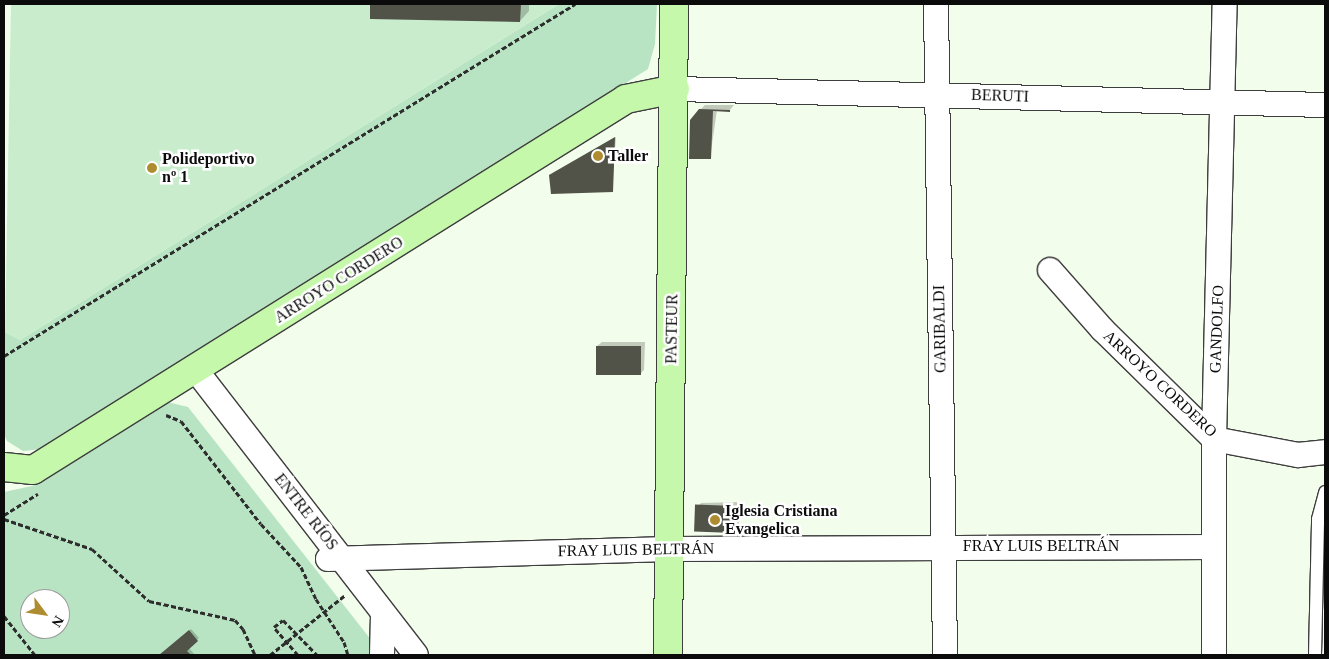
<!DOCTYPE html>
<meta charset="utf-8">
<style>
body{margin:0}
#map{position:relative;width:1329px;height:659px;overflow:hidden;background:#f3fdeb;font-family:Georgia,serif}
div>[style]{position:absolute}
.green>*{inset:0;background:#b8e4c3}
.pitch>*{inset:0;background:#c9eccd}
.shadow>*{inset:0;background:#0003}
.building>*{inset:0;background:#515349;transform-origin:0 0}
.path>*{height:3px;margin-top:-1.5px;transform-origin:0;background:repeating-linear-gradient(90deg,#2d2d2d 0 5px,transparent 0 7.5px)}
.roads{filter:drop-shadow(1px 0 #3e3e3e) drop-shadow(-1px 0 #3e3e3e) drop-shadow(0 1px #3e3e3e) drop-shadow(0 -1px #3e3e3e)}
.lane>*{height:12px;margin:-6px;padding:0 6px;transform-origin:6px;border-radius:6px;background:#fff}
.street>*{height:24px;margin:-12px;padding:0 12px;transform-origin:12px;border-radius:12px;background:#fff}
.secondary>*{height:28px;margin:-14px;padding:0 14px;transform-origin:14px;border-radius:14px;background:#c5f8ab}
.dots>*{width:14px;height:14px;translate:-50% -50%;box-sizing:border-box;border:2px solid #fff;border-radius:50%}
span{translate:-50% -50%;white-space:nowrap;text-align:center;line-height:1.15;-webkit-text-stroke:5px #fff;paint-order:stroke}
.street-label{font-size:16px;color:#0b0b0b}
.poi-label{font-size:16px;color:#0b0b0b;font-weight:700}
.left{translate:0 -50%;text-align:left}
.frame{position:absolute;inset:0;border:5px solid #0b0b0b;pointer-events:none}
.north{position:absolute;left:20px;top:589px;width:50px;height:50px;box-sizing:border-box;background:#fff;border:1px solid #9d9d9d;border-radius:50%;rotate:121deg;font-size:14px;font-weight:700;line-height:20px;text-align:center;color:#0b0b0b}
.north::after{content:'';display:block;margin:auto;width:18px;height:22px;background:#af8c2f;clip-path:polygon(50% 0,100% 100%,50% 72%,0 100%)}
</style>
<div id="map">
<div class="green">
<div style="clip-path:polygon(559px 4px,657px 4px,655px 44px,648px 69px,42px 449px,23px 451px,7px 441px,4px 434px,5px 332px,20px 340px)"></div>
<div style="clip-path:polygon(evenodd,167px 402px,188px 407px,383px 655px,4px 655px,4px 492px,32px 486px,167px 402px,30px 599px,60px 599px,60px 629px,30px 629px,30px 599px)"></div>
</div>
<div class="pitch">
<div style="clip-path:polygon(11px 4px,559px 4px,20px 340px,5px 332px)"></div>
</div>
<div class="shadow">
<div style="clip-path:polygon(371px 4px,529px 4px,529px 11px,520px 21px,371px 17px)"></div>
<div style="clip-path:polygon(705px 105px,734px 105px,729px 111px,717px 110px,710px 158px,700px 110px)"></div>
<div style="clip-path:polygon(616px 137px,612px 191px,553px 173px)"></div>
<div style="clip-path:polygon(602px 342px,645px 342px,644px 370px,639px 375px,597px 346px)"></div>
<div style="clip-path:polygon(739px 502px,739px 527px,734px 531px,696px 508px,701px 503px)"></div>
<div style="clip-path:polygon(191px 629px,199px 638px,189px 648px,195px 655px,161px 655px)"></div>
</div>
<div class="building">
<div style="clip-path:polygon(370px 4px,521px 4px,520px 22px,370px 19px)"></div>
<div style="clip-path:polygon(699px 109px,730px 110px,730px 112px,713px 111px,711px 159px,689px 159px,690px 120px)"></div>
<div style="clip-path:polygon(615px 137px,613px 192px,551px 194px,549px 175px)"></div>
<div style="left:596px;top:346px;width:45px;height:29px"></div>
<div style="left:735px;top:506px;width:27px;height:40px;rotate:92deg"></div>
<div style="clip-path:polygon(189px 630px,198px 641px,187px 651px,191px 655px,159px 655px)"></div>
</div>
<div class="path">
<div style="left:4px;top:356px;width:671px;rotate:-31.65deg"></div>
<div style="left:166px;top:415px;width:16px;rotate:22deg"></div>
<div style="left:181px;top:421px;width:130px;rotate:52.2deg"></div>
<div style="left:261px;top:524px;width:59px;rotate:47.1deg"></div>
<div style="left:301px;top:567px;width:35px;rotate:65deg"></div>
<div style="left:316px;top:599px;width:51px;rotate:56.9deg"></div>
<div style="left:344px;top:642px;width:14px;rotate:73deg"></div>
<div style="left:4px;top:515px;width:40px;rotate:-32deg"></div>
<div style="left:4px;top:519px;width:93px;rotate:18.8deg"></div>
<div style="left:92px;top:549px;width:77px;rotate:42.4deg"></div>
<div style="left:149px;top:601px;width:88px;rotate:12.5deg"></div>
<div style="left:235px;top:620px;width:12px;rotate:48deg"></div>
<div style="left:243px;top:629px;width:29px;rotate:65deg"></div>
<div style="left:4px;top:616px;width:50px;rotate:51.5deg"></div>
<div style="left:270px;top:655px;width:95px;rotate:-38.6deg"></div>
<div style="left:298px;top:655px;width:37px;rotate:-131deg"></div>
<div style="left:274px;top:627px;width:11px;rotate:-38deg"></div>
<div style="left:283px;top:620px;width:49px;rotate:45.8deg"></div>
</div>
<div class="roads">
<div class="lane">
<div style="left:1315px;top:655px;width:136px;rotate:-88.7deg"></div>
<div style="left:1318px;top:519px;width:28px;rotate:-75deg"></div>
</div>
<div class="street">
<div style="left:936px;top:4px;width:651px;rotate:89.21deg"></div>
<div style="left:675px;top:89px;width:650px;rotate:1.41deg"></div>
<div style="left:1050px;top:270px;width:79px;rotate:48.6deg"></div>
<div style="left:1102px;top:329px;width:157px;rotate:44.5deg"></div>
<div style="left:1214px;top:439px;width:86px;rotate:10.8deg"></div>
<div style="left:1298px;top:455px;width:27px;rotate:-6deg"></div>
<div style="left:195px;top:369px;width:361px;rotate:52.3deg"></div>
<div style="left:328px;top:559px;width:341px;rotate:-1.7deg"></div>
<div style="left:669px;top:549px;width:545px;rotate:-0.21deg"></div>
<div style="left:382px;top:655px;width:41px;rotate:-88.6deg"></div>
<div style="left:1214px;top:655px;width:216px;rotate:-90deg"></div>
<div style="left:1214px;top:439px;width:435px;rotate:-88.6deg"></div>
</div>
<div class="secondary">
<div style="left:4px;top:467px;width:29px;rotate:6deg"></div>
<div style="left:33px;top:470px;width:699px;rotate:-32.03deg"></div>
<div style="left:626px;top:99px;width:50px;rotate:-11.5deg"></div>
<div style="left:668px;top:655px;width:651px;rotate:-89.47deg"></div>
</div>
</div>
<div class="dots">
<div style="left:598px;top:156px;background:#af8c2f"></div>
<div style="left:152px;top:168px;background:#af8c2f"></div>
<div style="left:715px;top:520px;background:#af8c2f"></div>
</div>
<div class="street-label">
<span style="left:1000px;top:96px;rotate:2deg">BERUTI</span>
<span style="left:339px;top:280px;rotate:-32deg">ARROYO CORDERO</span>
<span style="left:672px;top:329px;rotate:-89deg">PASTEUR</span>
<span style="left:940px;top:329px;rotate:-91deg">GARIBALDI</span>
<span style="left:1217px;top:329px;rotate:-88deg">GANDOLFO</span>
<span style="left:1160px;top:384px;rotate:43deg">ARROYO CORDERO</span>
<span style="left:306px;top:512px;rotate:52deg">ENTRE RÍOS</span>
<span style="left:1041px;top:546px">FRAY LUIS BELTRÁN</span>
<span style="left:636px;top:550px;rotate:-1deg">FRAY LUIS BELTRÁN</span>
</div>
<div class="poi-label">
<span class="left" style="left:608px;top:156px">Taller</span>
<span class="left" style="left:162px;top:168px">Polideportivo<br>nº 1</span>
<span class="left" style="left:725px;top:520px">Iglesia Cristiana<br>Evangelica</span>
</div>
<div class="frame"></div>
<div class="north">N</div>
</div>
